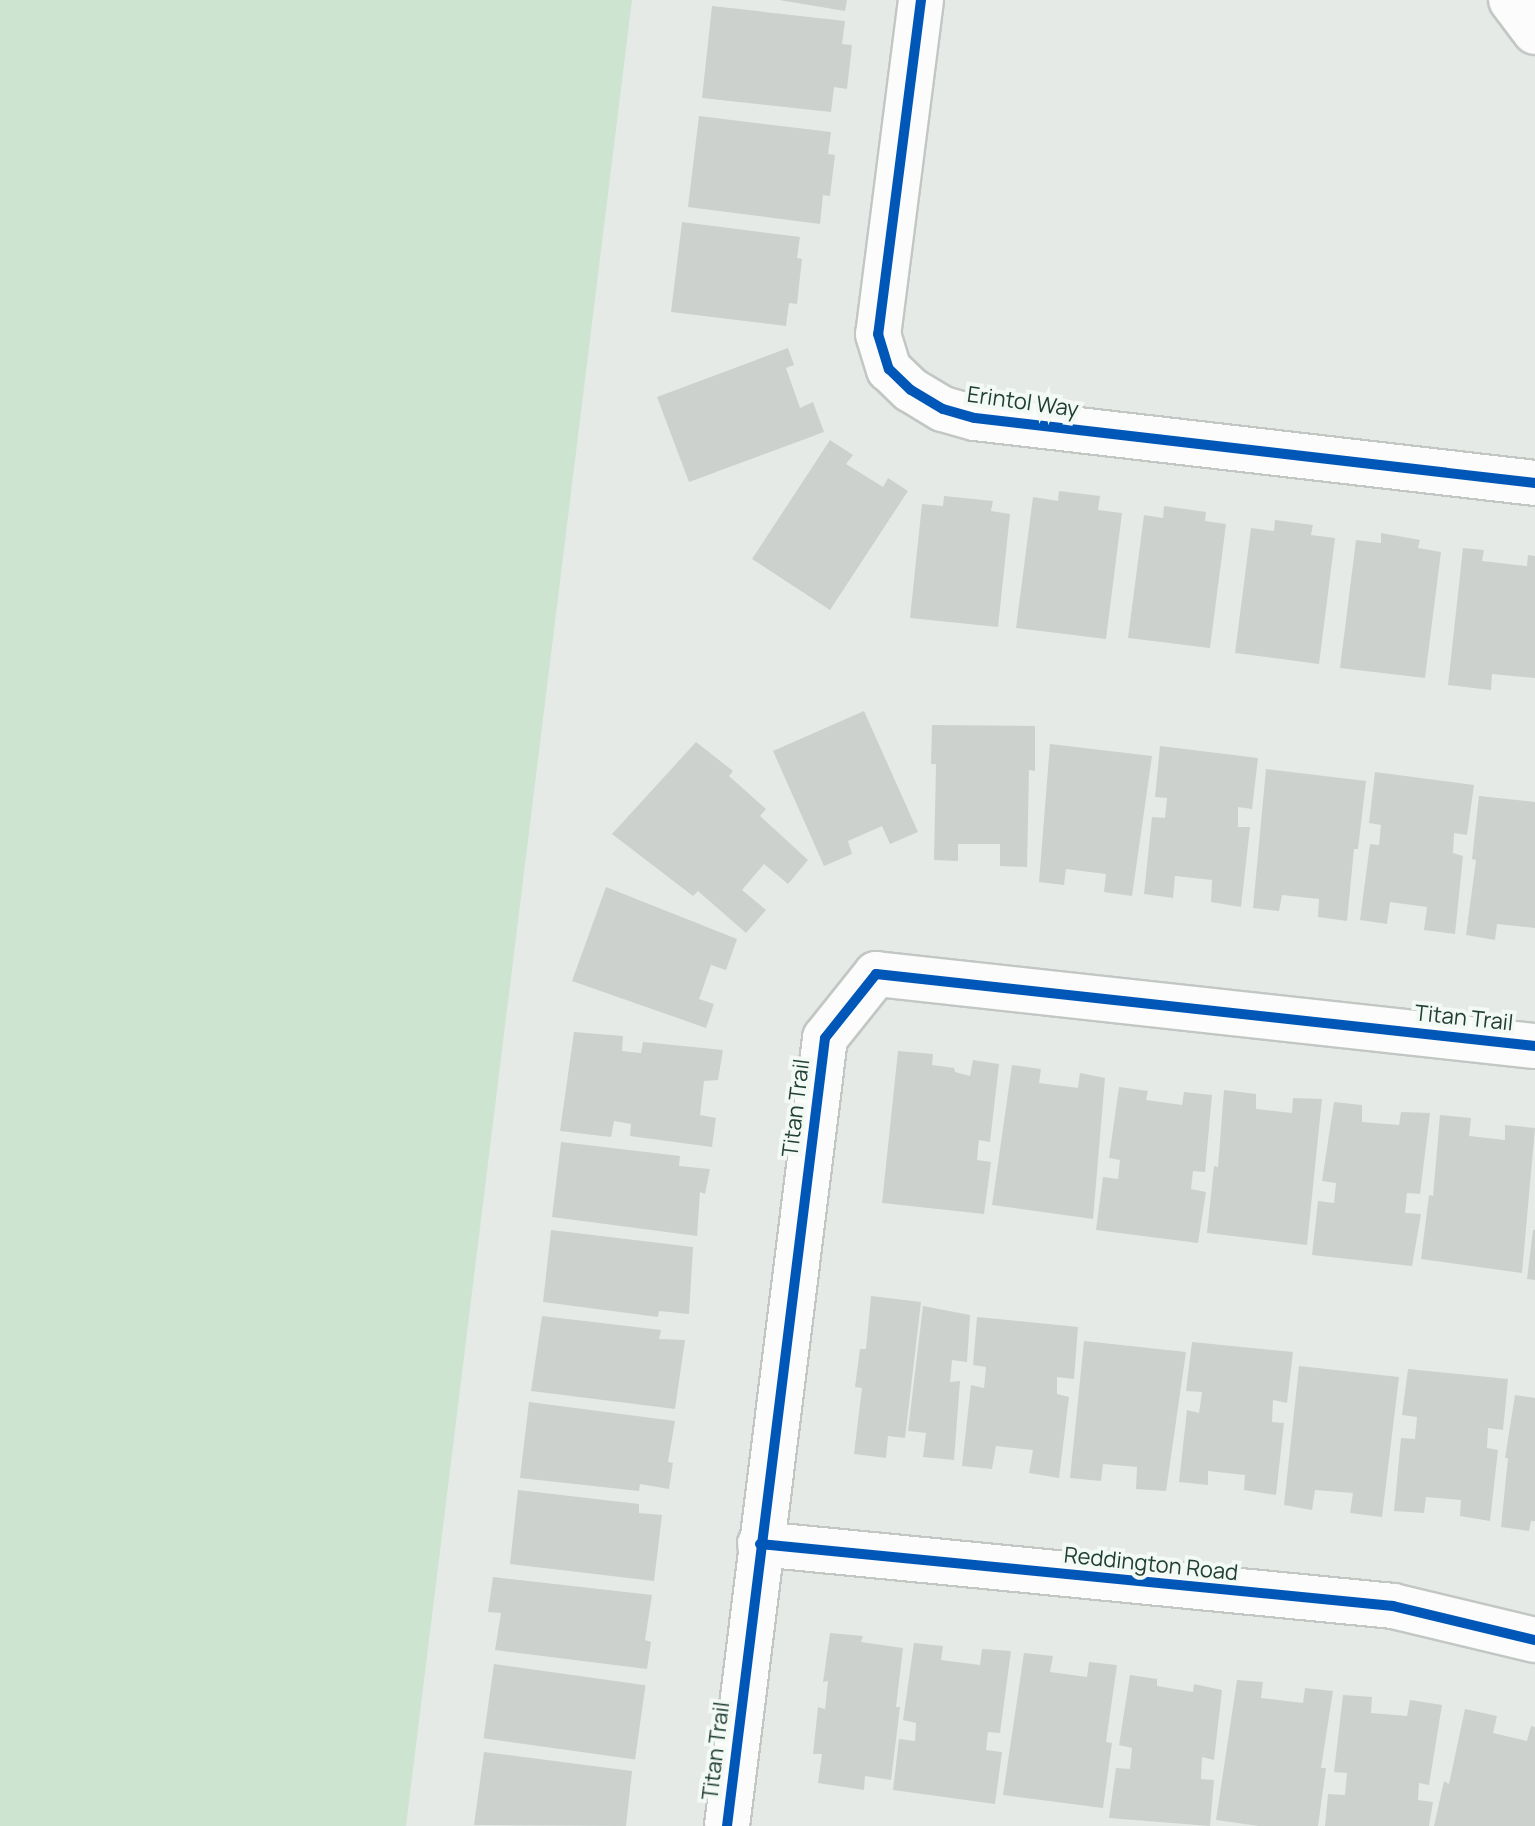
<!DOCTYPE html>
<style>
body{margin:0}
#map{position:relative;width:1535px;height:1826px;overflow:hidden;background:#e5eae7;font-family:Manrope,sans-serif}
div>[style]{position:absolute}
.green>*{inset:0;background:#cde4d0}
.building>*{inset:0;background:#ccd1ce;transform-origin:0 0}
.roads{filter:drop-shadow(2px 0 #c2c7c4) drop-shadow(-2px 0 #c2c7c4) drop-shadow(0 2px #c2c7c4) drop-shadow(0 -2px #c2c7c4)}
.minor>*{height:44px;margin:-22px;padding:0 22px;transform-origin:22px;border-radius:22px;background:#fbfcfb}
.cycleway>*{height:10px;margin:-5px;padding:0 5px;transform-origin:5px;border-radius:5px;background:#0057b8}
span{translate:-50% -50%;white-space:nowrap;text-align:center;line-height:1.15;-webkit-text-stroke:8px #f3f9f5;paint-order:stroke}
.street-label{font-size:22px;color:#203f33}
</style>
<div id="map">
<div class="green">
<div style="clip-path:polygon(0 0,632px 0,406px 1826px,0 1826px)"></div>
</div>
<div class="building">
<div style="clip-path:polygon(779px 0,847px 0,845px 11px)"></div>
<div style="clip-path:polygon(712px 6px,845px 21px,842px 44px,852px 45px,847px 89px,834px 87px,831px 112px,702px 98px)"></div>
<div style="clip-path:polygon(699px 116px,831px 132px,828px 154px,835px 155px,830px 196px,823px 195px,820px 224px,688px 207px)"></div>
<div style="clip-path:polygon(682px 222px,800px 237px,797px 258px,802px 259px,797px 304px,789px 303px,786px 326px,671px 312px)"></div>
<div style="clip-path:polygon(788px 348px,794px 365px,786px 368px,800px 408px,813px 402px,824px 432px,689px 482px,657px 397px)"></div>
<div style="clip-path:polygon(830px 440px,853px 455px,846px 464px,883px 487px,888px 478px,908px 491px,830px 610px,752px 559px)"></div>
<div style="clip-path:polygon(1059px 491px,1100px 496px,1098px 510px,1122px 513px,1106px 639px,1016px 628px,1033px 497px,1058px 501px)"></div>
<div style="clip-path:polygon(944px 496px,993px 501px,991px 511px,1010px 514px,998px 627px,910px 618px,922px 504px,943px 506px)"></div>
<div style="clip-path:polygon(1164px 506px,1206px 512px,1205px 521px,1226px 524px,1210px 648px,1128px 638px,1144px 515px,1163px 518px)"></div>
<div style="clip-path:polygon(1275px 520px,1313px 525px,1311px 535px,1335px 538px,1319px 664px,1235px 653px,1251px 528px,1274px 531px)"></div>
<div style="clip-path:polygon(1381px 533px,1420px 540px,1418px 548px,1441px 552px,1425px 678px,1340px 668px,1356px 540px,1381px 543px)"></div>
<div style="clip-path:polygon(1463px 548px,1484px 550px,1482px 561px,1527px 566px,1528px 555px,1535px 556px,1535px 678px,1492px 674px,1491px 690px,1448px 685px)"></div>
<div style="clip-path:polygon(864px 711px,918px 832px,890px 844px,882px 826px,848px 841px,852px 854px,824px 866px,773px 751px)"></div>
<div style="clip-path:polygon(932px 725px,1035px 726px,1035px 771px,1029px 770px,1027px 867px,1000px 866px,1000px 844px,958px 844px,958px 861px,934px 860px,936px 764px,931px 764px)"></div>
<div style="clip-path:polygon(696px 742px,733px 771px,729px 776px,766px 809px,760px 816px,808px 860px,788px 884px,764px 864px,742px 890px,766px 910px,746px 933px,698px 891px,693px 896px,612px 834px)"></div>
<div style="clip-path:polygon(1050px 744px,1152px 756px,1132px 896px,1104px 892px,1106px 874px,1066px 869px,1064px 885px,1039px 882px)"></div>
<div style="clip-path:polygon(1160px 746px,1258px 758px,1252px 809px,1238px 807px,1238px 827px,1250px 827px,1241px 907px,1211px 902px,1212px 880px,1175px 876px,1173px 898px,1144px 894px,1152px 817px,1165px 818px,1167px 798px,1155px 797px)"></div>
<div style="clip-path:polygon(1266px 769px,1366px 781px,1358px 849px,1354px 849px,1347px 921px,1318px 917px,1319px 899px,1282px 895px,1279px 911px,1253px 908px)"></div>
<div style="clip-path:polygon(1375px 772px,1474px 785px,1467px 835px,1454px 833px,1453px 853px,1463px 856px,1455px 934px,1424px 930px,1427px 907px,1390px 902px,1387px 924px,1360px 920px,1370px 844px,1379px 845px,1381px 825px,1369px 823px)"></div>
<div style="clip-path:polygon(1479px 796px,1535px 802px,1535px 928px,1497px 924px,1495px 940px,1466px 935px,1476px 860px,1472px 859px)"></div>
<div style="clip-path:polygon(606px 887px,737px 939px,726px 970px,711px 965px,699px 999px,714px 1004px,706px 1028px,572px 981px)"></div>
<div style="clip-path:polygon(574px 1032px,623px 1036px,622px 1051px,641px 1053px,643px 1042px,723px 1050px,718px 1080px,704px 1081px,700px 1115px,716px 1118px,712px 1147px,630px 1136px,631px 1124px,614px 1121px,611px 1137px,560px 1131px)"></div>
<div style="clip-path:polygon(898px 1051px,933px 1054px,932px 1065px,954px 1068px,955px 1072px,970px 1076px,973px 1060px,999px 1064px,990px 1142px,979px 1140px,977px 1160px,991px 1162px,984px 1214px,882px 1203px)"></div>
<div style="clip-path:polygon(1012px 1065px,1041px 1069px,1039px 1083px,1078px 1088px,1080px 1073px,1105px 1078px,1093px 1219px,992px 1205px)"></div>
<div style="clip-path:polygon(1119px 1087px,1148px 1091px,1146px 1100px,1182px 1105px,1184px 1092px,1212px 1095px,1205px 1172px,1193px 1171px,1191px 1189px,1206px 1192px,1198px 1243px,1096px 1230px,1103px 1177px,1118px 1179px,1120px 1160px,1109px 1158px)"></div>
<div style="clip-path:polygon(1224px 1090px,1256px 1094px,1256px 1109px,1292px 1113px,1293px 1098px,1322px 1099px,1307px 1245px,1207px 1233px,1214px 1166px,1218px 1167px)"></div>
<div style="clip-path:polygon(1334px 1102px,1362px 1105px,1362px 1122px,1399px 1125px,1401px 1112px,1430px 1113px,1420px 1194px,1407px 1193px,1405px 1213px,1421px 1214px,1412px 1266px,1312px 1255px,1318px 1201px,1334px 1203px,1336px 1183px,1322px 1181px)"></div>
<div style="clip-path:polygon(1440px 1115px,1471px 1118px,1469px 1136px,1505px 1140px,1505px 1125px,1535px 1128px,1522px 1273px,1421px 1259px,1429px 1195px,1433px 1196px)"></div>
<div style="clip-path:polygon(561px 1142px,680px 1156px,679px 1166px,710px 1169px,705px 1194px,700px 1192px,697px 1236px,552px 1217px)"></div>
<div style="clip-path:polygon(551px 1230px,693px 1247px,689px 1314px,659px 1311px,658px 1317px,543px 1302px)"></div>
<div style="clip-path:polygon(1533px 1230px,1535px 1230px,1535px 1280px,1527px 1279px)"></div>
<div style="clip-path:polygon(871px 1296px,921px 1302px,905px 1438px,888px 1436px,886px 1458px,854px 1454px,862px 1388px,855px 1387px,860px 1349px,866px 1349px)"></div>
<div style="clip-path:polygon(923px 1306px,970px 1315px,967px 1362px,952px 1360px,950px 1382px,960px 1381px,954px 1460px,923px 1457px,926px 1433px,908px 1431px)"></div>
<div style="clip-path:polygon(542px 1316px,661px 1330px,659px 1339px,685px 1340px,675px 1409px,531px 1391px)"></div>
<div style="clip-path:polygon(977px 1317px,1078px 1327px,1074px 1379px,1057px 1377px,1057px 1394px,1069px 1397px,1059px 1478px,1029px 1473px,1033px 1450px,996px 1446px,992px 1469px,962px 1466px,971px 1385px,984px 1388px,986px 1367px,973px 1365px)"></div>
<div style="clip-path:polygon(1084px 1341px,1186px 1352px,1166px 1491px,1136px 1489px,1137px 1467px,1103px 1464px,1101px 1481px,1070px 1478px)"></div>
<div style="clip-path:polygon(1192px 1342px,1293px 1352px,1287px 1403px,1273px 1400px,1272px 1422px,1284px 1423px,1276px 1495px,1244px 1490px,1245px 1475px,1208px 1471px,1208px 1485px,1179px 1482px,1187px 1410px,1199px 1413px,1202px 1392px,1186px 1391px)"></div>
<div style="clip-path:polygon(1299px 1366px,1399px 1377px,1382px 1517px,1350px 1513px,1353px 1493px,1315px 1490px,1312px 1510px,1284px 1505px)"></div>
<div style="clip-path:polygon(1408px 1369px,1508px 1379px,1503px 1430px,1488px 1428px,1487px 1448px,1498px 1450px,1490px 1521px,1460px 1516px,1461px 1500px,1426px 1497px,1424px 1513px,1394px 1511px,1401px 1438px,1415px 1439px,1417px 1417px,1402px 1415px)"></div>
<div style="clip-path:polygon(1515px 1395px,1535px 1398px,1535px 1521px,1531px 1521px,1529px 1531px,1501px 1527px,1508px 1458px,1505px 1458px)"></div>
<div style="clip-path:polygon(529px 1402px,675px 1421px,668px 1462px,673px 1463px,669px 1489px,640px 1484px,639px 1491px,520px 1478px)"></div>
<div style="clip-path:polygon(518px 1490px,639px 1504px,639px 1513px,662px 1515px,654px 1581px,510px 1564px)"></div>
<div style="clip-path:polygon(493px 1577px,652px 1595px,645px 1640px,651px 1642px,647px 1669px,495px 1650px,501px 1613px,488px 1612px)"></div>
<div style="clip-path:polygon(830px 1633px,863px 1636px,861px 1642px,903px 1648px,896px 1707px,900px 1707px,891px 1780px,865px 1776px,864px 1790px,818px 1783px,822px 1754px,813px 1754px,818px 1707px,825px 1709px,828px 1681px,823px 1682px)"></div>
<div style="clip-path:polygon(914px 1643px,943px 1646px,941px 1660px,980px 1665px,982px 1649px,1011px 1651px,1000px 1733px,988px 1732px,986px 1750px,1002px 1752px,995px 1804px,893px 1790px,899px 1739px,915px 1741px,916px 1723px,903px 1720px)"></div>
<div style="clip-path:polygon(1024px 1653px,1053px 1656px,1050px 1672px,1087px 1677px,1089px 1662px,1117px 1665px,1106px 1742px,1112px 1743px,1103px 1808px,1003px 1795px)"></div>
<div style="left:494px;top:1664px;width:153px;height:75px;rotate:8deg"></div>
<div style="clip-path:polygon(1130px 1675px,1157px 1679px,1157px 1686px,1193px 1692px,1194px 1684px,1222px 1690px,1214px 1760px,1202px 1757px,1201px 1779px,1214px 1780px,1210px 1826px,1109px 1818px,1116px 1768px,1130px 1769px,1132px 1748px,1119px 1745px)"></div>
<div style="clip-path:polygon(1237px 1680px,1263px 1682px,1261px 1698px,1303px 1703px,1305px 1688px,1333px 1691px,1321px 1768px,1326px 1768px,1318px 1826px,1259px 1826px,1216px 1820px)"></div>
<div style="clip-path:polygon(1343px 1695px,1372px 1697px,1371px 1713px,1407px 1716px,1410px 1700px,1442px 1705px,1429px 1785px,1419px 1783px,1418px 1800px,1433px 1802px,1429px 1826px,1325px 1826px,1328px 1794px,1345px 1795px,1347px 1773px,1334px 1772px)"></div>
<div style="clip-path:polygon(1465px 1709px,1497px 1716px,1493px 1733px,1527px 1741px,1531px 1726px,1535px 1727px,1535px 1826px,1434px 1826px,1444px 1781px,1449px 1784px)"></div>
<div style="clip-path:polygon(484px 1752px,632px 1771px,626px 1826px,474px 1825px)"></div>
</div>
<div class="roads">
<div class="minor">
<div style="left:921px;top:0;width:337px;rotate:97.3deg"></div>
<div style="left:878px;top:334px;width:37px;rotate:73deg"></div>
<div style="left:889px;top:369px;width:30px;rotate:44deg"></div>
<div style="left:911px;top:390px;width:37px;rotate:31deg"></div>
<div style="left:943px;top:409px;width:33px;rotate:16deg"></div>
<div style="left:975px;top:418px;width:564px;rotate:6.62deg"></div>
<div style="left:1511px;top:0;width:40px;rotate:53deg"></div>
<div style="left:760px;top:1544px;width:636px;rotate:5.59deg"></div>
<div style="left:1393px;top:1606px;width:146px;rotate:13.5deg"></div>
<div style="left:727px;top:1826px;width:794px;rotate:-82.91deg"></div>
<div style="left:825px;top:1038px;width:82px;rotate:-51.4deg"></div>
<div style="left:876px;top:974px;width:663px;rotate:6.24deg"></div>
</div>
</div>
<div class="cycleway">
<div style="left:921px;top:0;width:337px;rotate:97.3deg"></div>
<div style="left:878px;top:334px;width:37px;rotate:73deg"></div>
<div style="left:889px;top:369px;width:30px;rotate:44deg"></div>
<div style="left:911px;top:390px;width:37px;rotate:31deg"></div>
<div style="left:943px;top:409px;width:33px;rotate:16deg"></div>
<div style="left:975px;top:418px;width:564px;rotate:6.62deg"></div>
<div style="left:760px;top:1544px;width:636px;rotate:5.59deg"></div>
<div style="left:1393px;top:1606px;width:146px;rotate:13.5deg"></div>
<div style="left:727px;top:1826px;width:794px;rotate:-82.91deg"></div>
<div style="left:825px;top:1038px;width:82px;rotate:-51.4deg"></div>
<div style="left:876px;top:974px;width:663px;rotate:6.24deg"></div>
</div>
<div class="street-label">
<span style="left:1023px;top:402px;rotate:8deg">Erintol Way</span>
<span style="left:1464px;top:1018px;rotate:6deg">Titan Trail</span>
<span style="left:796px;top:1108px;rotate:-83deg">Titan Trail</span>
<span style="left:1151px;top:1564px;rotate:6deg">Reddington Road</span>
<span style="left:716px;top:1751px;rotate:-83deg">Titan Trail</span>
</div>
</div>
